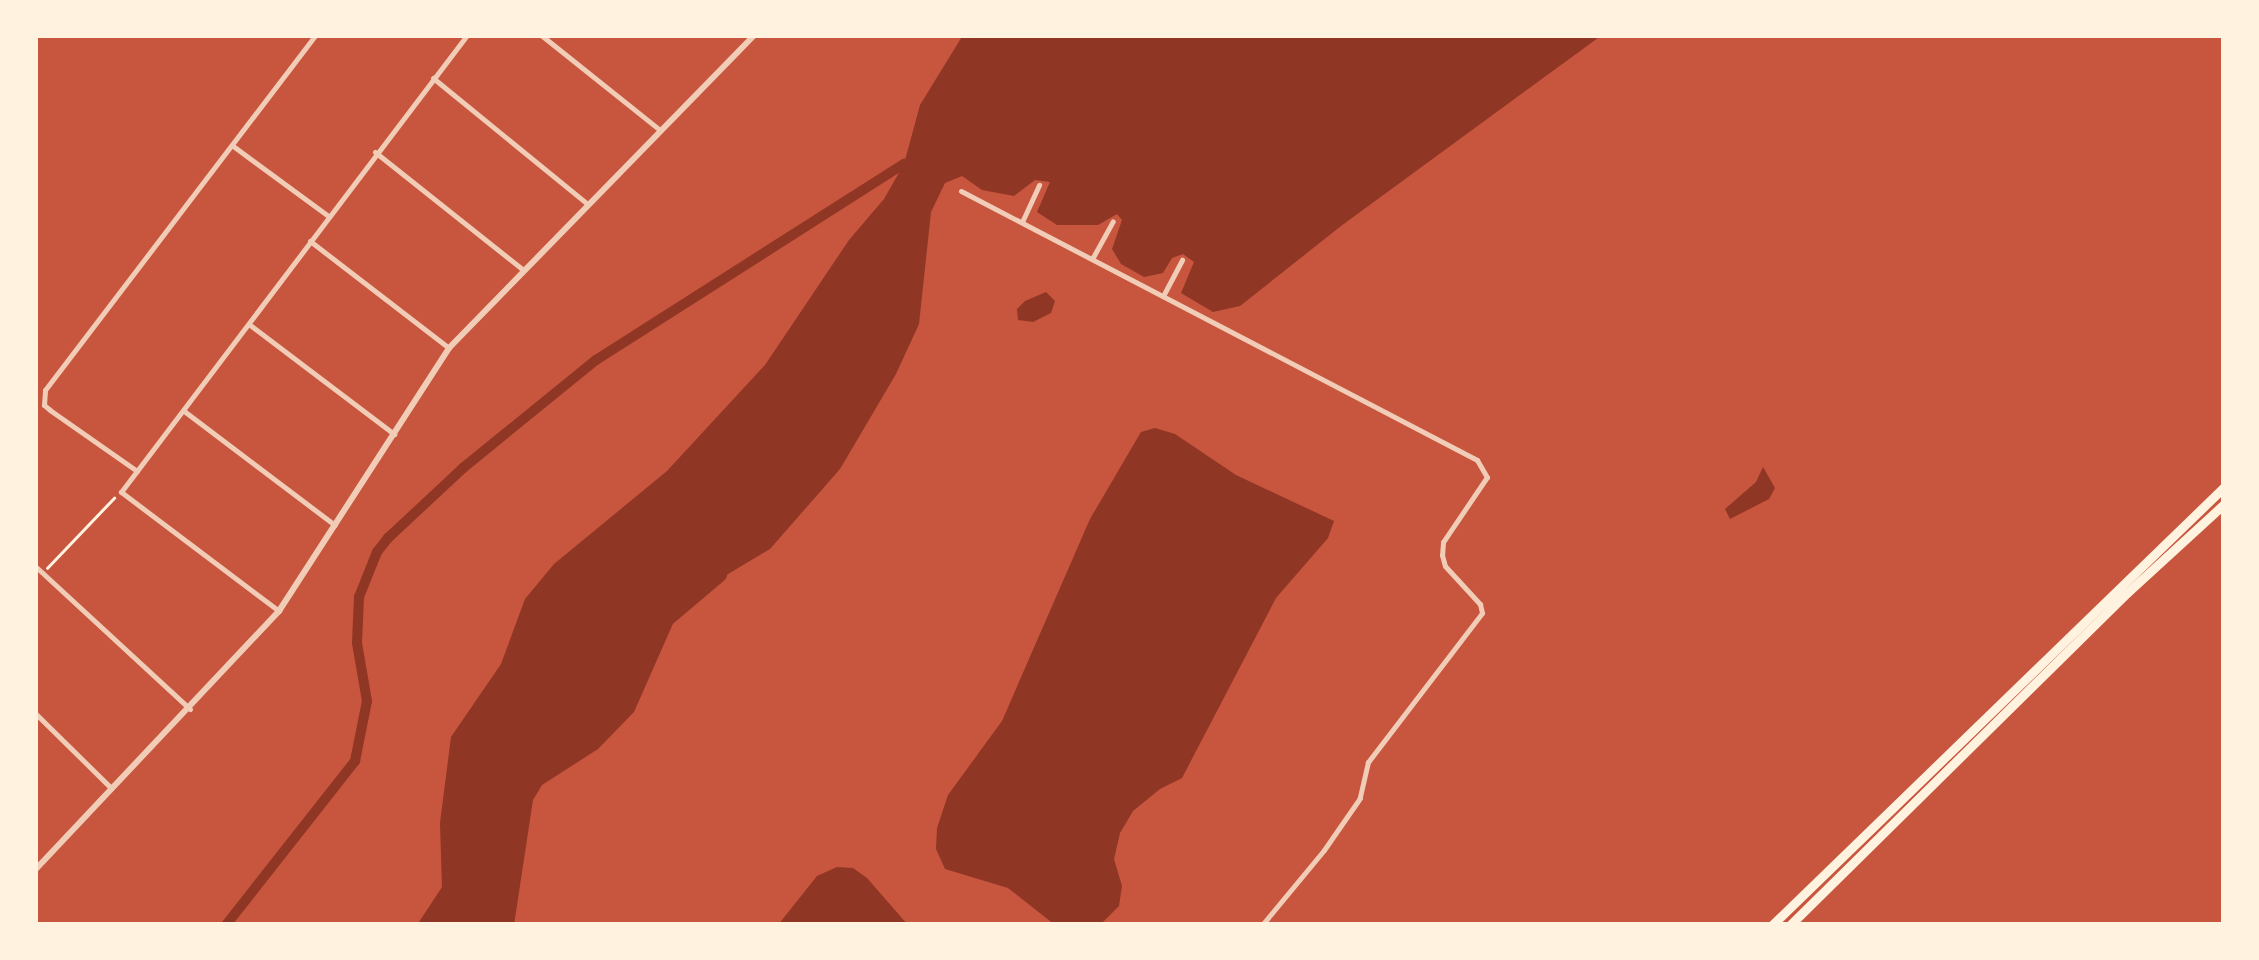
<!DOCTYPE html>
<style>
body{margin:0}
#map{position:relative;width:2259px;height:960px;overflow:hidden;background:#c8553d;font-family:Mulish,sans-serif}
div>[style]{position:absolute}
.water>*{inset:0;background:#8f3625}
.canal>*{height:10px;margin:-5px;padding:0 5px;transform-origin:5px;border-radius:5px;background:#8f3625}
.river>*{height:18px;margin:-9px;padding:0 9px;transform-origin:9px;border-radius:9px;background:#8f3625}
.path>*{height:2.5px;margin:-1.25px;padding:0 1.25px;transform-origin:1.25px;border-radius:1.25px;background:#fff3e0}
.minor>*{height:5px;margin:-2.5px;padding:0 2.5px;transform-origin:2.5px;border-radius:2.5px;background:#f1ccb7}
.tertiary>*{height:6px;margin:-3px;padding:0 3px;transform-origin:3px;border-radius:3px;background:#f1ccb7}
.primary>*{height:9px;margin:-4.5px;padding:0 4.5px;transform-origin:4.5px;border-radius:4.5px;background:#fff3e0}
span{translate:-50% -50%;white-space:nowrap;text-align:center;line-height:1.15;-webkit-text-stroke:8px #fff3e0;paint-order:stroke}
.frame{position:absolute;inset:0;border:38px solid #fff3e0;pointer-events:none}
</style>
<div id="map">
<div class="water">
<div style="clip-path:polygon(963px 35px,1602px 35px,1341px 226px,1240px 306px,1213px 312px,1181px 293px,1194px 262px,1183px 254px,1172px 258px,1163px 273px,1144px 277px,1121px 264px,1112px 249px,1122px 220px,1117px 214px,1098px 225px,1057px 225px,1037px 212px,1050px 182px,1035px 180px,1014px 196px,982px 190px,962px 176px,945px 183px,931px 212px,919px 324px,896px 374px,840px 469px,770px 549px,683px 601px,634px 712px,598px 749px,542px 785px,533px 800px,514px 925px,417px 925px,442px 887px,440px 823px,451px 737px,501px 664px,525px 599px,554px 564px,667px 471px,765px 365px,849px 240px,884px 199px,904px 164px,920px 105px)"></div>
<div style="clip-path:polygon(1046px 292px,1055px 301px,1051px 313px,1033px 322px,1018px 320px,1017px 309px,1025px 301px)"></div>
<div style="clip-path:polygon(1155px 428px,1175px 434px,1236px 475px,1334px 521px,1328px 538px,1276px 598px,1182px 778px,1160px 789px,1133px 811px,1120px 833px,1114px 859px,1122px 886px,1119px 906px,1100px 925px,1055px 925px,1008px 888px,945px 869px,936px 849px,937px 828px,948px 795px,1002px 721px,1090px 519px,1141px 432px)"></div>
<div style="clip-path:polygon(1763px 467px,1775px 488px,1769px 499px,1730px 519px,1725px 509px,1756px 482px)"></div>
<div style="clip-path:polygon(837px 867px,853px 868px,867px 878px,908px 925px,778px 925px,817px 876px)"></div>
</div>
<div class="canal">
<div style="left:226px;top:925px;width:209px;rotate:-51.8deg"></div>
<div style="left:355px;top:761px;width:61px;rotate:-78.7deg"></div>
<div style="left:367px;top:701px;width:59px;rotate:-99.8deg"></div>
<div style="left:357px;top:643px;width:46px;rotate:-87.5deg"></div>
<div style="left:359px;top:597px;width:48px;rotate:-68.2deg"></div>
<div style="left:377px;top:552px;width:18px;rotate:-52deg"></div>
<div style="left:388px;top:538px;width:103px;rotate:-43deg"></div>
<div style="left:463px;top:468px;width:171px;rotate:-39.1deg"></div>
<div style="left:596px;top:360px;width:365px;rotate:-32.5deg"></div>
<div style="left:904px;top:164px;width:14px;rotate:-12deg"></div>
</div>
<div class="river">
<div style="left:661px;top:622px;width:75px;rotate:-40.1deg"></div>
</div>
<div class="path">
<div style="left:47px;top:568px;width:97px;rotate:-46.3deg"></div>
</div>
<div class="minor">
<div style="left:541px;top:35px;width:152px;rotate:38.6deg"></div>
<div style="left:433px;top:78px;width:198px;rotate:39.2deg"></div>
<div style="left:233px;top:146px;width:117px;rotate:36.3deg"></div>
<div style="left:375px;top:152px;width:188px;rotate:38.5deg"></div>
<div style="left:961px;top:191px;width:582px;rotate:27.53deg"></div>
<div style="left:1477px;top:460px;width:20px;rotate:60deg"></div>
<div style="left:1487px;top:477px;width:78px;rotate:124.1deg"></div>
<div style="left:1443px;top:542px;width:13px;rotate:94deg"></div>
<div style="left:1442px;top:555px;width:11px;rotate:75deg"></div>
<div style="left:1445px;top:566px;width:52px;rotate:47.4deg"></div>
<div style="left:1480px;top:604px;width:9px;rotate:77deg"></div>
<div style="left:1482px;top:613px;width:188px;rotate:127.4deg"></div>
<div style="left:1368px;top:762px;width:37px;rotate:103deg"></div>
<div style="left:1360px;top:798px;width:63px;rotate:124.7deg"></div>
<div style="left:1324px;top:850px;width:97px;rotate:129.6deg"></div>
<div style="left:1022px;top:222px;width:41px;rotate:-65.3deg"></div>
<div style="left:310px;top:241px;width:175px;rotate:37.6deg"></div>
<div style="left:1092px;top:259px;width:43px;rotate:-61.1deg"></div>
<div style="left:1163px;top:296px;width:41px;rotate:-62.2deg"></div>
<div style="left:250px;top:325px;width:181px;rotate:37.1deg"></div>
<div style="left:184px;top:411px;width:189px;rotate:37.1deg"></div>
<div style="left:137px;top:471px;width:106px;rotate:-145deg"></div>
<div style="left:50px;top:410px;width:8px;rotate:-140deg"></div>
<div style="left:44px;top:405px;width:15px;rotate:-86deg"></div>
<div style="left:45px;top:390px;width:446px;rotate:-52.7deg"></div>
<div style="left:35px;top:566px;width:211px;rotate:42.7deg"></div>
<div style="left:279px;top:611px;width:198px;rotate:-143deg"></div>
<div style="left:121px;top:492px;width:573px;rotate:-52.87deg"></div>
<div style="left:35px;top:713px;width:107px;rotate:44.6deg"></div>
</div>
<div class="tertiary">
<div style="left:35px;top:870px;width:356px;rotate:-46.7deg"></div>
<div style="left:279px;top:611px;width:313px;rotate:-57.1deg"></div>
<div style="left:449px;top:348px;width:437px;rotate:-45.7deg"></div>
</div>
<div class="primary">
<div style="left:1772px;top:925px;width:629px;rotate:-44.1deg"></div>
<div style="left:1790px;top:925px;width:474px;rotate:-44.6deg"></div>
<div style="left:2128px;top:592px;width:130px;rotate:-42.5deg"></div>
</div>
<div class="frame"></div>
</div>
